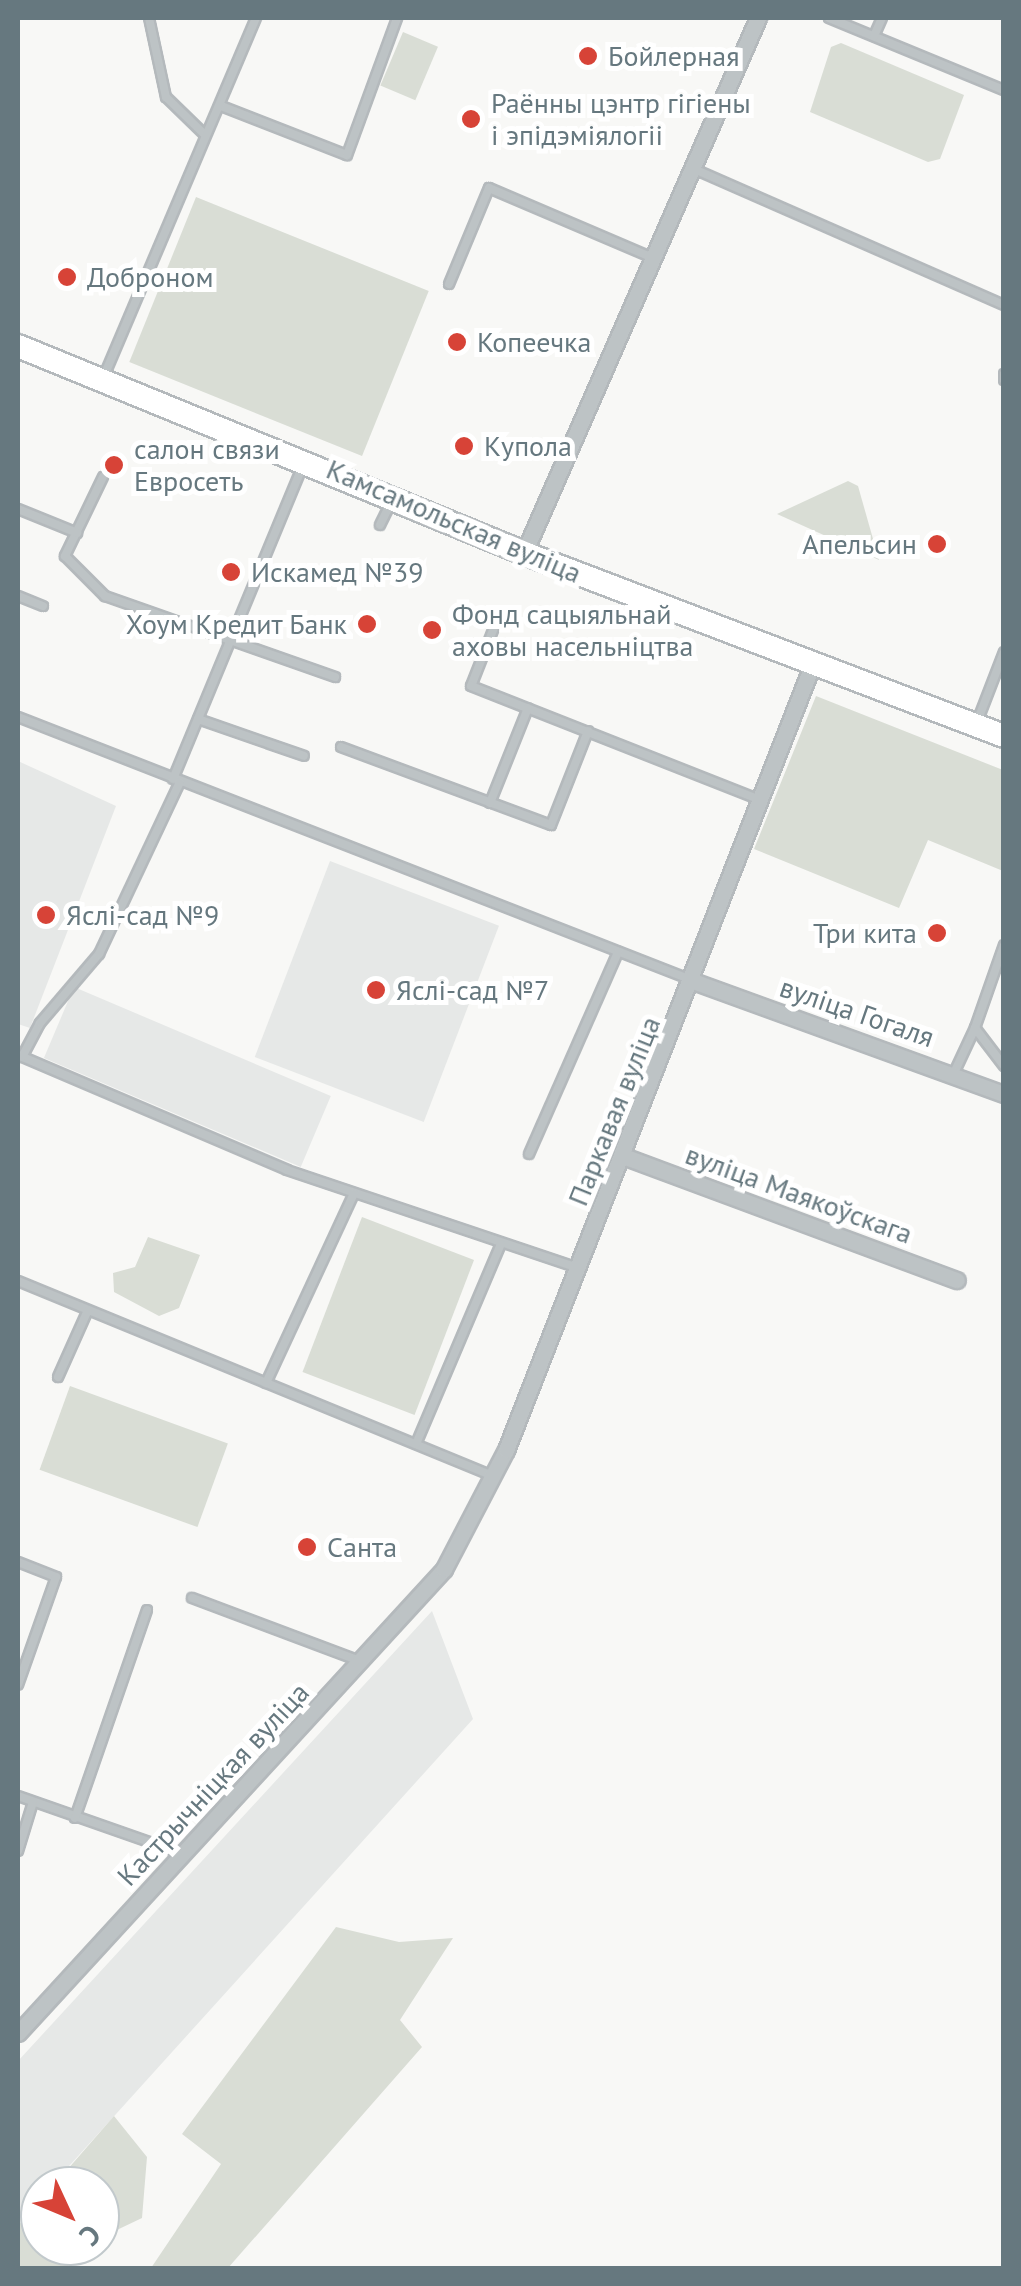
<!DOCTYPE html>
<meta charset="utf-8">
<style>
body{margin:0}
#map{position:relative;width:1021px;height:2286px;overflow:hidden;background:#f8f8f6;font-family:"PT Sans",sans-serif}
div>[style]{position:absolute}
.built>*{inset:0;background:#e6e8e7;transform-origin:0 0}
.green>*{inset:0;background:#d9ddd5;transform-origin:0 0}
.roads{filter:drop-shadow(2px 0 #b4b9bc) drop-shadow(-2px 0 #b4b9bc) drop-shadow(0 2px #b4b9bc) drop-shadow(0 -2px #b4b9bc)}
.service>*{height:8px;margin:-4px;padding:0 4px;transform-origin:4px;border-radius:4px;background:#bdc3c5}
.minor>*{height:15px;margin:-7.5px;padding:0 7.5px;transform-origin:7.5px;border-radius:7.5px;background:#bdc3c5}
.primary>*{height:22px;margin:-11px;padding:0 11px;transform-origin:11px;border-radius:11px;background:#fff}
.dots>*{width:28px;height:28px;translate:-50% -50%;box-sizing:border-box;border:5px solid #fff;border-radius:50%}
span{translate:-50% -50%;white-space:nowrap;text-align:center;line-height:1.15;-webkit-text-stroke:10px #fff;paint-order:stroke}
.poi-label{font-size:28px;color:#66787f}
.left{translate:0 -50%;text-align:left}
.right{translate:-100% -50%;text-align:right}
.street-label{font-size:28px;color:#66787f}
.frame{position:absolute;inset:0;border:20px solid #66787f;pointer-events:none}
.north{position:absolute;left:20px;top:2166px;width:100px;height:100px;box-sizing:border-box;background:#fff;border:2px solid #c2c9cc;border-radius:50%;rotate:134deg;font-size:28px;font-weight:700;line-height:40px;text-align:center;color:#66787f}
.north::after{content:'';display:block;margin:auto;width:35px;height:45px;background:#d74337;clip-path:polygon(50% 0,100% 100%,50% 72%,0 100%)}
</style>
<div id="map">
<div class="built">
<div style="clip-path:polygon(18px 761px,116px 806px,30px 1028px,18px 1024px)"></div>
<div style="left:330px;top:861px;width:181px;height:210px;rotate:21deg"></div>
<div style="left:74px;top:987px;width:279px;height:77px;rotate:23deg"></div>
<div style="clip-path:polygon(432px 1611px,473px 1719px,51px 2186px,40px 2186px,40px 2198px,18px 2223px,18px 2061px)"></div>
</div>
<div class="green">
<div style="left:403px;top:32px;width:38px;height:58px;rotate:23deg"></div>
<div style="clip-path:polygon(841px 43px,964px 95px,940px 159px,928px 162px,810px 112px,831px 47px)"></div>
<div style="left:196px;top:197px;width:251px;height:178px;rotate:22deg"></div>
<div style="clip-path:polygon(848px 481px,858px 486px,879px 560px,777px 514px)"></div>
<div style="clip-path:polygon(816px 696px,1003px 770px,1003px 871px,928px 840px,899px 908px,754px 849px)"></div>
<div style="left:362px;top:1217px;width:120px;height:166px;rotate:21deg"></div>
<div style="clip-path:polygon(148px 1237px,200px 1255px,179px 1308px,159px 1316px,114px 1292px,113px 1273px,135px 1267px)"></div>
<div style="left:70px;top:1386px;width:168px;height:89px;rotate:20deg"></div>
<div style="clip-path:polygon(336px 1927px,399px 1942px,453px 1938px,400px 2020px,422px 2047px,228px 2268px,151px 2268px,221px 2164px,182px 2134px)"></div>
<div style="clip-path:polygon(114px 2116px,147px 2157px,142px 2218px,100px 2238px,100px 2186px,53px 2186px)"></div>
<div style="clip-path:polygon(40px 2200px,40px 2246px,83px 2246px,69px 2253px,68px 2268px,18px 2268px,18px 2226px)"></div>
</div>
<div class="roads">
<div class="service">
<div style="left:149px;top:18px;width:81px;rotate:77.9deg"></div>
<div style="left:166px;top:97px;width:52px;rotate:44.2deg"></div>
<div style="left:829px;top:18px;width:189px;rotate:22.4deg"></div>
<div style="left:874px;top:36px;width:20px;rotate:-66deg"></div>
<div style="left:221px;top:106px;width:135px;rotate:21.3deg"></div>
<div style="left:347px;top:155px;width:146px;rotate:-69.9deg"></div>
<div style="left:694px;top:169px;width:339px;rotate:23.7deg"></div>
<div style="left:449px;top:284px;width:104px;rotate:-67.4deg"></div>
<div style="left:489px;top:188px;width:178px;rotate:23.1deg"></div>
<div style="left:1004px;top:374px;width:6px;rotate:90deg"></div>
<div style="left:104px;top:376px;width:389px;rotate:-67deg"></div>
<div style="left:103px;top:477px;width:88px;rotate:115.7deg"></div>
<div style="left:65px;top:556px;width:57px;rotate:45deg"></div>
<div style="left:105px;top:596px;width:244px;rotate:19.4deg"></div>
<div style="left:18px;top:509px;width:64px;rotate:22.1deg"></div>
<div style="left:380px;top:525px;width:25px;rotate:-64deg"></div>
<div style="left:18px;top:596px;width:27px;rotate:22deg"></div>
<div style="left:499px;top:615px;width:76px;rotate:111.5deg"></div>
<div style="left:471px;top:686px;width:312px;rotate:21.5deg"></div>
<div style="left:18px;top:717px;width:720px;rotate:21.33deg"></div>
<div style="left:198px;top:719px;width:112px;rotate:19.2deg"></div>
<div style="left:977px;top:722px;width:75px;rotate:-68.9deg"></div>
<div style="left:341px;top:747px;width:224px;rotate:20.4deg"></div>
<div style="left:551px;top:825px;width:101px;rotate:-68.5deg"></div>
<div style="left:173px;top:779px;width:337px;rotate:-67.5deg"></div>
<div style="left:490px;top:803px;width:102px;rotate:-68.2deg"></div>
<div style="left:1004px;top:945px;width:88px;rotate:109.3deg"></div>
<div style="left:975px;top:1028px;width:48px;rotate:52.7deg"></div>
<div style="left:18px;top:1055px;width:293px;rotate:23.1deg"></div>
<div style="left:287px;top:1170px;width:308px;rotate:18.6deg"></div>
<div style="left:22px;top:1057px;width:38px;rotate:-62deg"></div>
<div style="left:40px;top:1023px;width:91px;rotate:-49.5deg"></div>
<div style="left:99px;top:954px;width:190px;rotate:-64.8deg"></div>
<div style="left:954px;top:1073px;width:50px;rotate:-65deg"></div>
<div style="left:529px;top:1154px;width:221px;rotate:-66.2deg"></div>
<div style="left:18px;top:1281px;width:513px;rotate:22.32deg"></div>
<div style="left:58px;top:1377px;width:73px;rotate:-65.9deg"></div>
<div style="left:266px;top:1383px;width:209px;rotate:-65.1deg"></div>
<div style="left:416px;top:1444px;width:217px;rotate:-67deg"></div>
<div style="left:18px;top:1562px;width:41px;rotate:21.5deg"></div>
<div style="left:56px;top:1577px;width:114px;rotate:109.4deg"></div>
<div style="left:192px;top:1598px;width:176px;rotate:20.6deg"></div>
<div style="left:18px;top:1796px;width:173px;rotate:19.3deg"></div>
<div style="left:75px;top:1818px;width:220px;rotate:-70.9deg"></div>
<div style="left:18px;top:1851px;width:51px;rotate:-73deg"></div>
</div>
<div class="minor">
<div style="left:524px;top:553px;width:584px;rotate:-66.38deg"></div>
<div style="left:693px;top:981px;width:331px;rotate:20deg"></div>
<div style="left:623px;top:1156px;width:356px;rotate:20.4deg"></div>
<div style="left:18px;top:2033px;width:630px;rotate:-47.44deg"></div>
<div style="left:444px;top:1569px;width:134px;rotate:-62.5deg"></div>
<div style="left:506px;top:1450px;width:845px;rotate:-68.69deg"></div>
</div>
<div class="primary">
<div style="left:18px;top:346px;width:547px;rotate:22.25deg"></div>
<div style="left:524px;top:553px;width:514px;rotate:20.87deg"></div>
</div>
</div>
<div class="dots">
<div style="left:588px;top:56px;background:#d74337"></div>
<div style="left:471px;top:119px;background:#d74337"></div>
<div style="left:67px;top:277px;background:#d74337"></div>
<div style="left:457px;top:342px;background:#d74337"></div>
<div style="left:464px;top:446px;background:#d74337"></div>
<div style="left:114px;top:465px;background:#d74337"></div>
<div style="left:937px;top:544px;background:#d74337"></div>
<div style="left:231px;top:572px;background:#d74337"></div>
<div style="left:367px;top:624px;background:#d74337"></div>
<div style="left:432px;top:630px;background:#d74337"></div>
<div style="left:46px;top:915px;background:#d74337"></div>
<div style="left:937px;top:933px;background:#d74337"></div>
<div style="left:376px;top:990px;background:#d74337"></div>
<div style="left:307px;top:1547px;background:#d74337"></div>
</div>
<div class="poi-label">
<span class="left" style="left:608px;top:56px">Бойлерная</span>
<span class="left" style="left:491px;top:119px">Раённы цэнтр гігіены<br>і эпідэміялогіі</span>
<span class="left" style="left:87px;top:277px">Доброном</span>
<span class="left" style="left:477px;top:342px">Копеечка</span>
<span class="left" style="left:484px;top:446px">Купола</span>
<span class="left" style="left:134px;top:465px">салон связи<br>Евросеть</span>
<span class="right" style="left:917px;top:544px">Апельсин</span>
<span class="left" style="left:251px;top:572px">Искамед №39</span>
<span class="left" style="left:452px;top:630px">Фонд сацыяльнай<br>аховы насельніцтва</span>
<span class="right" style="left:347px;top:624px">Хоум Кредит Банк</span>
<span class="left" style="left:66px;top:915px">Яслі-сад №9</span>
<span class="right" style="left:917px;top:933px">Три кита</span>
<span class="left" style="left:396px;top:990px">Яслі-сад №7</span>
<span class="left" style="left:327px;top:1547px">Санта</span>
</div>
<div class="street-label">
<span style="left:454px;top:521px;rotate:23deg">Камсамольская вуліца</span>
<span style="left:857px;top:1012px;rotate:19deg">вуліца Гогаля</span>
<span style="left:614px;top:1111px;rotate:-68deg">Паркавая вуліца</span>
<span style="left:799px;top:1194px;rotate:20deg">вуліца Маякоўскага</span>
<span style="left:213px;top:1784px;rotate:-47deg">Кастрычніцкая вуліца</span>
</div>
<div class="frame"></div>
<div class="north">С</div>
</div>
